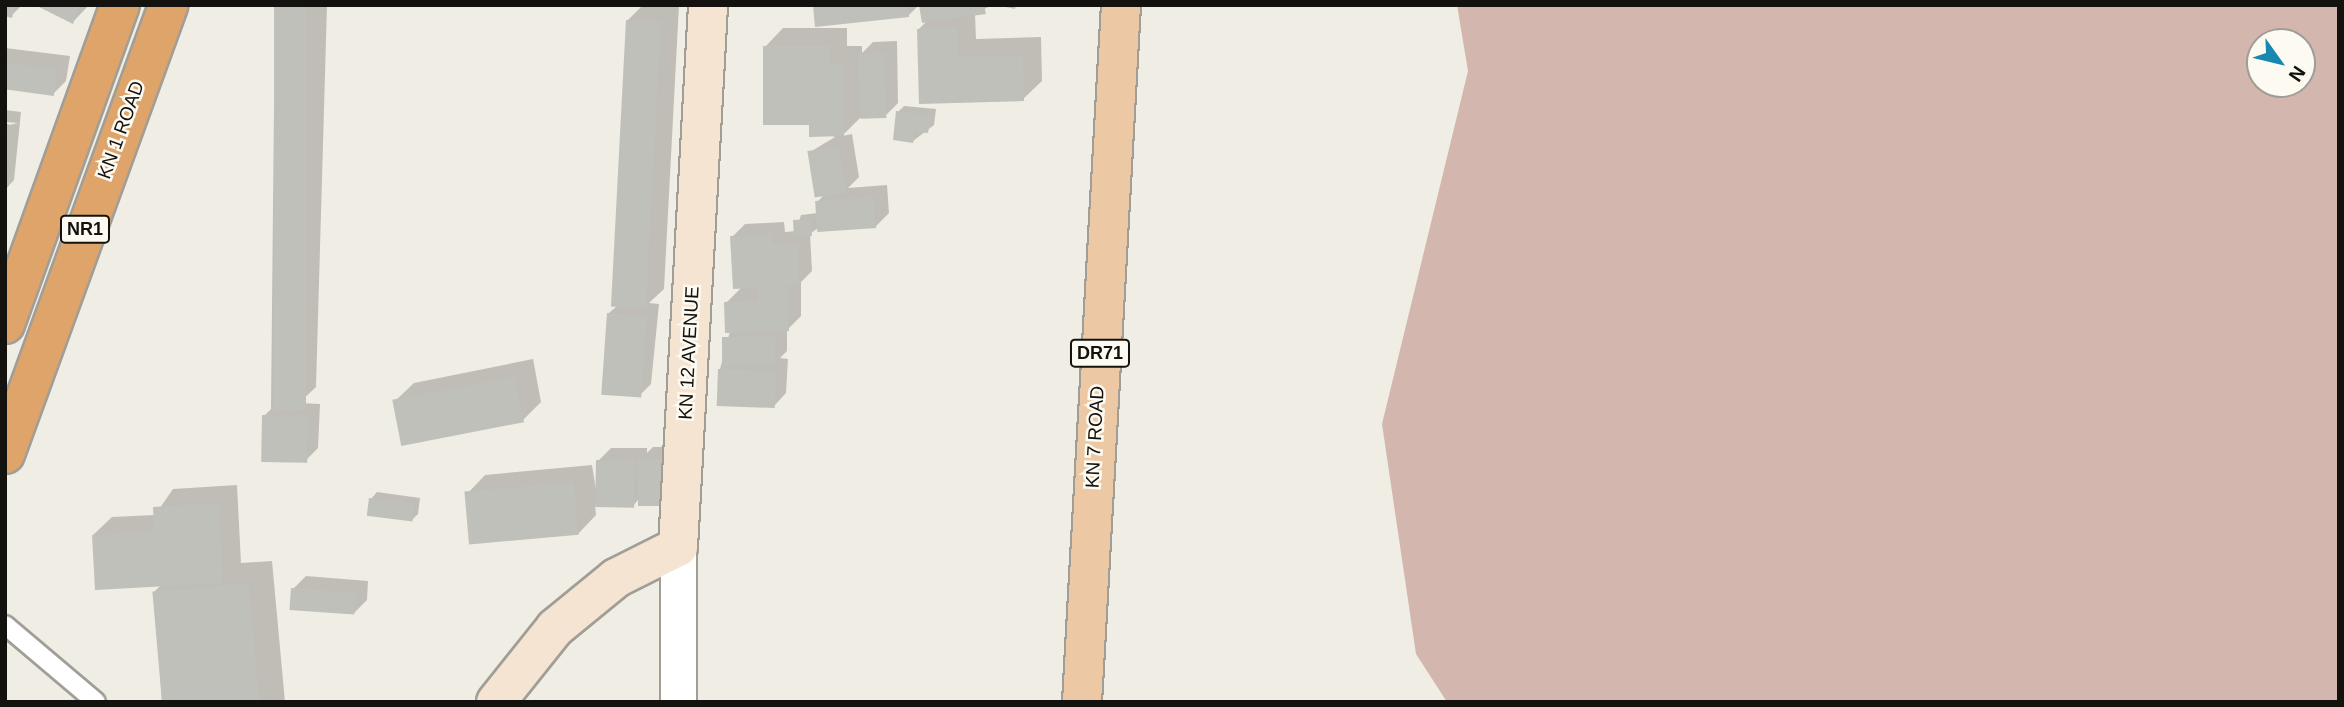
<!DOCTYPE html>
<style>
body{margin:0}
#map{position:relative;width:2344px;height:707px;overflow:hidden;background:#efede4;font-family:Helvetica,sans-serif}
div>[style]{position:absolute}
.green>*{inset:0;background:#d3b6ad}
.shadow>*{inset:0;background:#0003}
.building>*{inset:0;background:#bec0b9;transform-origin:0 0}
.roads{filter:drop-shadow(2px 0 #a09e96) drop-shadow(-2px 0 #a09e96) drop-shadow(0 2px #a09e96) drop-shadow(0 -2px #a09e96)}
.lane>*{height:18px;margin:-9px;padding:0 9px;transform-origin:9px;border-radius:9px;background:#fff}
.street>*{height:35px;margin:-17.5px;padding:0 17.5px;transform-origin:17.5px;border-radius:17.5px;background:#fff}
.secondary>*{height:38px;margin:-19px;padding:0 19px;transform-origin:19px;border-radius:19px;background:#f5e4d2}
.primary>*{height:38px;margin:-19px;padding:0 19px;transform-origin:19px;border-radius:19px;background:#ecc8a5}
.highway>*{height:38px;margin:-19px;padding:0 19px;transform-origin:19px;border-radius:19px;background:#dfa469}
span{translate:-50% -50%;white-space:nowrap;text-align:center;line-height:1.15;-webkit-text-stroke:5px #fdfaf2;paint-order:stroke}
.shield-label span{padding:2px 5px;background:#fdfaf2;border:2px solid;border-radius:5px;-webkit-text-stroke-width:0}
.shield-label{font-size:18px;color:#13120f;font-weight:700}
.street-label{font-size:19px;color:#13120f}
.frame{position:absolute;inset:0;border:7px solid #13120f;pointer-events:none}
.north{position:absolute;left:2246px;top:28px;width:70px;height:70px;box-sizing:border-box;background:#fdfaf2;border:2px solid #9f9d97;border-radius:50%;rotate:124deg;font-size:19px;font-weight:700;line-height:28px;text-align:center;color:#13120f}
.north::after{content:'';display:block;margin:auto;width:24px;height:32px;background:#1789ae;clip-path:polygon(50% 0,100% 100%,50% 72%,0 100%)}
</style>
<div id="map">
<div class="green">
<div style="clip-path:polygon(evenodd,1457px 5px,2339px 5px,2339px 702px,1447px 702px,1416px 654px,1382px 424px,1468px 71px,1457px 5px,2260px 42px,2302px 42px,2302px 84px,2260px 84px,2260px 42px)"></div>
</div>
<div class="shadow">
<div style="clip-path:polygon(5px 5px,22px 5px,11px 16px)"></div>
<div style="clip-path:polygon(39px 5px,89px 5px,73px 22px)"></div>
<div style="clip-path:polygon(275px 5px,327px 5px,316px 387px,299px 403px,320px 404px,318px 448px,305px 461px,264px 416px,271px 409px)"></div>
<div style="clip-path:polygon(643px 5px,679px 5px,664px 289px,649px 303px,659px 304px,651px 384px,638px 397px,609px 313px,617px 306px,627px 21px)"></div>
<div style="clip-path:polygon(815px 5px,919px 5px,908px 16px)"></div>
<div style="clip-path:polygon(921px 5px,992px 5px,975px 14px,976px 39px,1041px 37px,1042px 81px,1023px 99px,921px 102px,919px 29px,927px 21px)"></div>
<div style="clip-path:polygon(783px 28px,847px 28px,847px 46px,862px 46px,862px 53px,873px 42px,897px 41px,898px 103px,885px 116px,861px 117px,842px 136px,852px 134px,859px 177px,848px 188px,887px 185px,889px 213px,876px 226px,819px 227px,810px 234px,812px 271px,801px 282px,801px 316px,787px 330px,787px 351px,780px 358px,788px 359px,786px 393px,773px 407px,720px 369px,730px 331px,726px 303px,742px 287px,732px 237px,745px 224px,784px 222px,785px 232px,796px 231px,801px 215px,818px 213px,817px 202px,826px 193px,810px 152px,835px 137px,811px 124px,765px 47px)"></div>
<div style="clip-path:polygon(5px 48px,70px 56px,66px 81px,53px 94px,5px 87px)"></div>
<div style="clip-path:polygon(904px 106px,936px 109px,934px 125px,913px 141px,898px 112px)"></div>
<div style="clip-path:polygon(5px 110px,21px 112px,14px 180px,5px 190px,5px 126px,18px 123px,5px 122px)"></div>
<div style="clip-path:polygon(533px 359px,541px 402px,523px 420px,395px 401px,414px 383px)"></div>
<div style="clip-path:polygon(653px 447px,681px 447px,633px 506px,595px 505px,596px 515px,578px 534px,467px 494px,485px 475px,592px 465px,597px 496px,598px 461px,611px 448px,647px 448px,647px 453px)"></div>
<div style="clip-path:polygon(237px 485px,241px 563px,272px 561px,285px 702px,162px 702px,154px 592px,161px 585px,93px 535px,112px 517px,155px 515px,173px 489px)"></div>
<div style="clip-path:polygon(377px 492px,420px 498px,418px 514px,412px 520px,371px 499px)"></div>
<div style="clip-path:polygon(306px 576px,368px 581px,367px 600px,354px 613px,293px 589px)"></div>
</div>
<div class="building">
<div style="clip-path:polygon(5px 5px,15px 5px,12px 18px,5px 16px)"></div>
<div style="clip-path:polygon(35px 5px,79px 5px,73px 24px)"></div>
<div style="left:274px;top:5px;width:32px;height:406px"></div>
<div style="clip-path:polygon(813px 5px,908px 5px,909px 17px,815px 27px)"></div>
<div style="clip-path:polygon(919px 5px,984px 5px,986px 14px,922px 23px)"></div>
<div style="clip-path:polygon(997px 5px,1016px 5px,1015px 9px)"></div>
<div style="left:626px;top:20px;width:35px;height:287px;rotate:3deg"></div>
<div style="clip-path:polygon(957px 27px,958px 57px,1023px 55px,1024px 101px,919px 104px,917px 29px)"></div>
<div style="clip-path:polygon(763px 46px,829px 46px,829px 64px,844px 64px,844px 136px,809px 137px,809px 125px,763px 125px)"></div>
<div style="left:884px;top:53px;width:65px;height:26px;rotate:88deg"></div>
<div style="left:5px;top:62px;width:53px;height:27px;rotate:8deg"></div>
<div style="clip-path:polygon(896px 111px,931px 115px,928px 133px,915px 132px,913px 143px,893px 140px)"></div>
<div style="clip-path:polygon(5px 124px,9px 124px,7px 142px,5px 141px)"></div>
<div style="left:839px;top:146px;width:47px;height:32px;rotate:81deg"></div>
<div style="left:874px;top:197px;width:31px;height:59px;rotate:86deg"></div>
<div style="left:811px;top:219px;width:17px;height:18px;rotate:87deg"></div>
<div style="clip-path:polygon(772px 234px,772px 244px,798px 243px,799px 286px,765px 288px,788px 288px,789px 331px,725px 333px,724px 302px,758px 301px,757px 288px,733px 289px,730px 236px)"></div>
<div style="left:607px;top:313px;width:40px;height:82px;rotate:4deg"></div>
<div style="left:722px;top:337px;width:53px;height:28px"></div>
<div style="left:718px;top:369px;width:58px;height:37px;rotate:2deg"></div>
<div style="left:515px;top:376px;width:47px;height:125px;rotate:79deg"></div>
<div style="left:262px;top:415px;width:46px;height:47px;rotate:1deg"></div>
<div style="left:668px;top:459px;width:47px;height:30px;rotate:90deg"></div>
<div style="left:596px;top:460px;width:39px;height:47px;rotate:1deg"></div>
<div style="left:574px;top:482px;width:53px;height:110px;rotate:85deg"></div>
<div style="left:369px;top:498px;width:46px;height:18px;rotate:7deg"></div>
<div style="clip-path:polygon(219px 503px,223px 583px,95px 590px,92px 535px,154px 532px,153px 507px)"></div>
<div style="left:249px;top:583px;width:120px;height:97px;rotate:85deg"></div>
<div style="left:291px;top:588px;width:65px;height:22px;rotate:4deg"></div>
</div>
<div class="roads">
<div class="lane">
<div style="left:5px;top:625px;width:119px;rotate:40.2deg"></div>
</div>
<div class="street">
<div style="left:678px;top:547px;width:155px;rotate:90deg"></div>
</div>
<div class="secondary">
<div style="left:496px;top:702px;width:95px;rotate:-51.4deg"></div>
<div style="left:555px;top:628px;width:79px;rotate:-39.3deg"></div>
<div style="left:616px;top:578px;width:69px;rotate:-26.6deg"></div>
<div style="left:678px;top:547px;width:543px;rotate:-86.83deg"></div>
</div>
<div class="primary">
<div style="left:1082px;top:702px;width:698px;rotate:-86.8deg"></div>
</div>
<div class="highway">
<div style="left:5px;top:324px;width:339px;rotate:-70.2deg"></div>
<div style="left:5px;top:454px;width:478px;rotate:-70deg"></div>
</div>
</div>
<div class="shield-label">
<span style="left:85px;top:229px">NR1</span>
<span style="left:1100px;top:353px">DR71</span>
</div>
<div class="street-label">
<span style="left:121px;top:130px;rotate:-70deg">KN 1 ROAD</span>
<span style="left:689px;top:353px;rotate:-87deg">KN 12 AVENUE</span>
<span style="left:1095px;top:437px;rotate:-87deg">KN 7 ROAD</span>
</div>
<div class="frame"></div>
<div class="north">N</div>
</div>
